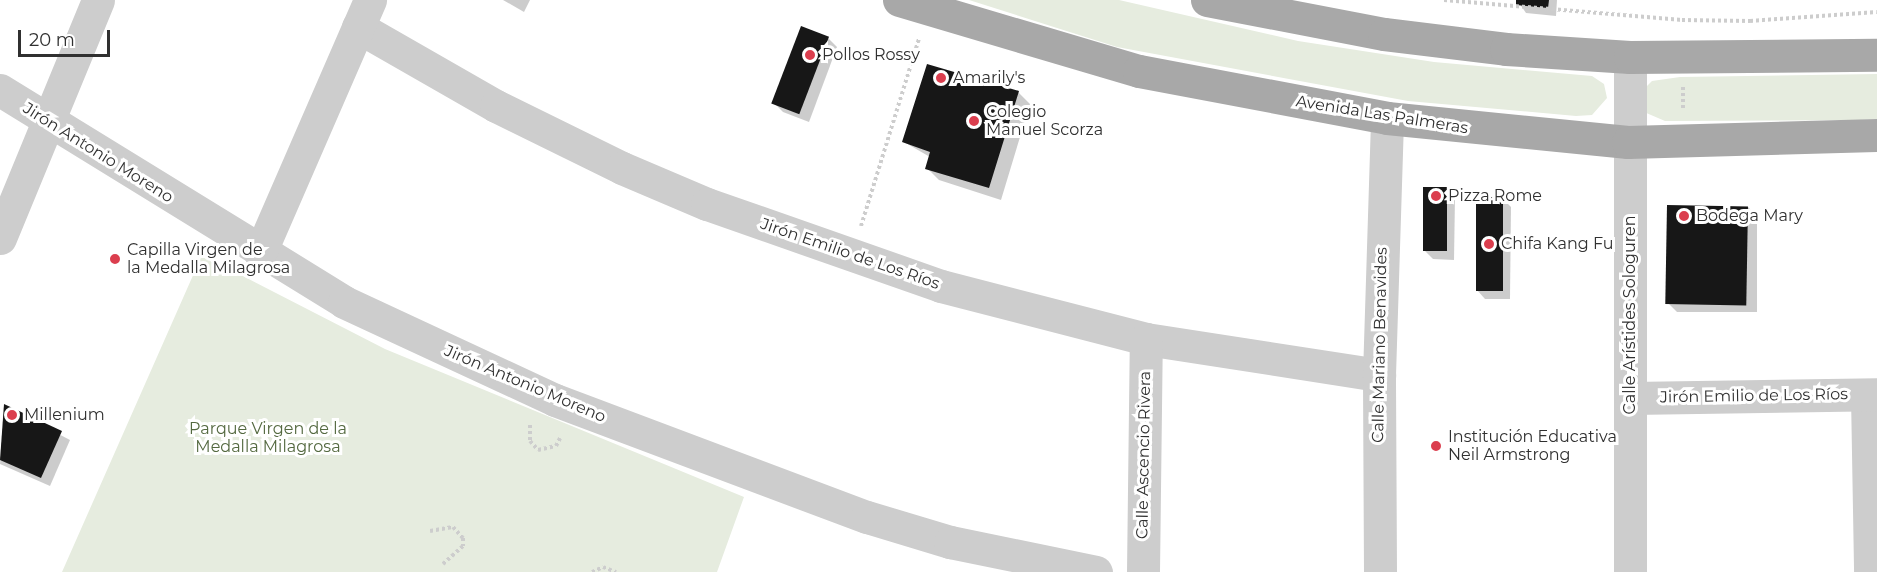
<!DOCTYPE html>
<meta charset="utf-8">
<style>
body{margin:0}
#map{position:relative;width:1877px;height:572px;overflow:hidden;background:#fff;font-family:Montserrat,sans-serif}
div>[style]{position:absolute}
.green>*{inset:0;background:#e6ecdf}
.shadow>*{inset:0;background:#0003}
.building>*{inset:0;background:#171717;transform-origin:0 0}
.path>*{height:4px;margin-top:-2px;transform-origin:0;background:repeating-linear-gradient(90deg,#cdcdcd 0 3px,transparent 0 6px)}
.minor>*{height:33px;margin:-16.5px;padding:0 16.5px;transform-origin:16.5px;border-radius:16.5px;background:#cdcdcd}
.major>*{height:33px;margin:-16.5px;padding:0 16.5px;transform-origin:16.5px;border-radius:16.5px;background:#a8a8a8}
.dots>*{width:16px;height:16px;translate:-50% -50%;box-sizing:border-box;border:3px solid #fff;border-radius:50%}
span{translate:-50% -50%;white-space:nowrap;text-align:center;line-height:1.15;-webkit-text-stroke:6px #fff;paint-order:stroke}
.poi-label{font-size:16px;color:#303030}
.left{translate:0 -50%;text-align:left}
.street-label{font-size:16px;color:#303030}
.park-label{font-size:16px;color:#546940}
.scale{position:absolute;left:18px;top:30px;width:92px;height:27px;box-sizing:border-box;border:3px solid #303030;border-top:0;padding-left:8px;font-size:18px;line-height:21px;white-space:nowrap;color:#303030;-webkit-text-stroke:4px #fff;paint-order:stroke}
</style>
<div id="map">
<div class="green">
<div style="clip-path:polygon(969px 0,1119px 0,1298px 41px,1434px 62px,1592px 76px,1604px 84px,1607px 98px,1592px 115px,1576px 116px,1408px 101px,1117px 47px)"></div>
<div style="clip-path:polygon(1877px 74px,1877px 119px,1861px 120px,1665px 121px,1644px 112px,1640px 93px,1652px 81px,1680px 77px)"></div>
<div style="clip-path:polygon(202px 255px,385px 349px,744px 497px,717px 572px,62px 572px)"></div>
</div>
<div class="shadow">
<div style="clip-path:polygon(503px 0,530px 0,524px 12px)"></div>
<div style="clip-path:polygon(1517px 0,1557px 0,1556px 16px,1526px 13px)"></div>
<div style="clip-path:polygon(828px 38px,837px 47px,809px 122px,783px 112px,774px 103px)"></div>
<div style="clip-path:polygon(1018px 92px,1030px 104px,1001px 200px,939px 180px,927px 168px,930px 157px,904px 142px)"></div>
<div style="clip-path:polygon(1446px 189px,1455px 197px,1454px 260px,1433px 259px,1424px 250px)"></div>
<div style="clip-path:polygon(1502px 198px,1511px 207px,1510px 299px,1485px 299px,1477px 290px)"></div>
<div style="clip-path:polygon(1748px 207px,1757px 216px,1757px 312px,1677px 312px,1668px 303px)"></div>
<div style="clip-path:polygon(5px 406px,70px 440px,50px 486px,0 464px)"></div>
</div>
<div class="building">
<div style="clip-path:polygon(1516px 0,1549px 0,1548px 8px,1516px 5px)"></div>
<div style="left:801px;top:26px;width:30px;height:83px;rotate:21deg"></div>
<div style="clip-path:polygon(927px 64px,1019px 91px,989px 188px,925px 169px,930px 152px,902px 142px)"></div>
<div style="left:1423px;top:187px;width:24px;height:64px"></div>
<div style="left:1476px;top:197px;width:27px;height:94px"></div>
<div style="left:1667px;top:205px;width:81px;height:99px;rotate:1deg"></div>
<div style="clip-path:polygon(4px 404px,62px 431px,41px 478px,0 460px)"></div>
</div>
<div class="path">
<div style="left:1444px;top:0;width:239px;rotate:4.8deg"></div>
<div style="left:1682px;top:20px;width:68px;rotate:0.8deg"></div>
<div style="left:1750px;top:21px;width:127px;rotate:-4.1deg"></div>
<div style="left:1683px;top:87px;width:22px;rotate:90deg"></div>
<div style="left:861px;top:226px;width:196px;rotate:-72.8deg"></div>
<div style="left:530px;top:425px;width:16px;rotate:90deg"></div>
<div style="left:530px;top:441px;width:12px;rotate:48deg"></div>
<div style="left:538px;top:450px;width:18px;rotate:-13deg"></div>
<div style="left:556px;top:446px;width:9px;rotate:-63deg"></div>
<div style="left:430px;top:531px;width:23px;rotate:-10deg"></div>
<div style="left:453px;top:527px;width:15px;rotate:48deg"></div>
<div style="left:463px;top:538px;width:8px;rotate:90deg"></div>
<div style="left:463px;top:546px;width:27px;rotate:138deg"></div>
<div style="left:592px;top:572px;width:12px;rotate:-24deg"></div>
<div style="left:603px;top:567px;width:14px;rotate:21deg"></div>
</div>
<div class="minor">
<div style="left:358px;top:27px;width:159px;rotate:29.8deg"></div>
<div style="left:496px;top:106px;width:140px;rotate:26.2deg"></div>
<div style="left:622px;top:168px;width:92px;rotate:23deg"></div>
<div style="left:707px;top:204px;width:248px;rotate:19.3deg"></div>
<div style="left:941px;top:286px;width:212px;rotate:14.5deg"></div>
<div style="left:1146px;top:339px;width:236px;rotate:8.8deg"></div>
<div style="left:1630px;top:57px;width:515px;rotate:90deg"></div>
<div style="left:0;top:90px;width:404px;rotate:31.6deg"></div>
<div style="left:344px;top:302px;width:233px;rotate:24.9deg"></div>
<div style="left:555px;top:400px;width:333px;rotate:20.6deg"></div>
<div style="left:867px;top:517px;width:87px;rotate:16.8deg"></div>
<div style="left:950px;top:542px;width:149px;rotate:11.6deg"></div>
<div style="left:0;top:238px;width:257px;rotate:-67.6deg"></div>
<div style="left:260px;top:253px;width:276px;rotate:-66.5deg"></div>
<div style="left:1867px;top:395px;width:177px;rotate:89deg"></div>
<div style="left:1631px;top:398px;width:246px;rotate:-0.9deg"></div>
<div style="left:1143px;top:572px;width:233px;rotate:-89.3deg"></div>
<div style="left:1380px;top:572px;width:197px;rotate:-90.3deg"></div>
<div style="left:1379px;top:375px;width:257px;rotate:-88.2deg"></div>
</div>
<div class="major">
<div style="left:899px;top:0;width:250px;rotate:16.5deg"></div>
<div style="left:1139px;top:71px;width:252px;rotate:10.7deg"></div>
<div style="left:1387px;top:118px;width:242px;rotate:5.7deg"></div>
<div style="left:1628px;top:142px;width:249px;rotate:-1.6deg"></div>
<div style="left:1207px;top:0;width:180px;rotate:10.9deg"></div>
<div style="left:1384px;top:34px;width:123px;rotate:7deg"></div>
<div style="left:1506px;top:49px;width:124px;rotate:3.7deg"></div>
<div style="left:1630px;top:57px;width:247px;rotate:-0.5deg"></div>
</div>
<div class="dots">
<div style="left:810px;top:55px;background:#db3e4e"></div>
<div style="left:941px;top:78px;background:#db3e4e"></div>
<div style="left:974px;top:121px;background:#db3e4e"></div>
<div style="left:1436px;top:196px;background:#db3e4e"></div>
<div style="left:1684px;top:216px;background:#db3e4e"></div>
<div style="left:1489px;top:244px;background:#db3e4e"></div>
<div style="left:115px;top:259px;background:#db3e4e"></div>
<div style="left:12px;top:415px;background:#db3e4e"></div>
<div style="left:1436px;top:446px;background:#db3e4e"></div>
</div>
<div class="poi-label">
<span class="left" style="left:822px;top:55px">Pollos Rossy</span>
<span class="left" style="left:953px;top:78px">Amarily's</span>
<span class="left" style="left:986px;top:121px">Colegio<br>Manuel Scorza</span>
<span class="left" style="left:1448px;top:196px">Pizza Rome</span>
<span class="left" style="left:1696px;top:216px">Bodega Mary</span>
<span class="left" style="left:1501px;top:244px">Chifa Kang Fu</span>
<span class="left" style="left:127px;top:259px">Capilla Virgen de<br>la Medalla Milagrosa</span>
<span class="left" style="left:24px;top:415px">Millenium</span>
<span class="left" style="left:1448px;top:446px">Institución Educativa<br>Neil Armstrong</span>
</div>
<div class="street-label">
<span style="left:1382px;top:115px;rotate:9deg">Avenida Las Palmeras</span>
<span style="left:98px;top:153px;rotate:32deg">Jirón Antonio Moreno</span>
<span style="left:850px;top:254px;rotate:19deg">Jirón Emilio de Los Ríos</span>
<span style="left:1630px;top:315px;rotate:-90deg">Calle Arístides Sologuren</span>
<span style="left:1380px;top:345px;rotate:-89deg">Calle Mariano Benavides</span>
<span style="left:525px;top:384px;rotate:23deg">Jirón Antonio Moreno</span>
<span style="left:1754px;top:396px;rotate:-1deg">Jirón Emilio de Los Ríos</span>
<span style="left:1144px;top:455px;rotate:-89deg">Calle Ascencio Rivera</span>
</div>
<div class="park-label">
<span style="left:268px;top:438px">Parque Virgen de la<br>Medalla Milagrosa</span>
</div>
<div class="scale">20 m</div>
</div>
